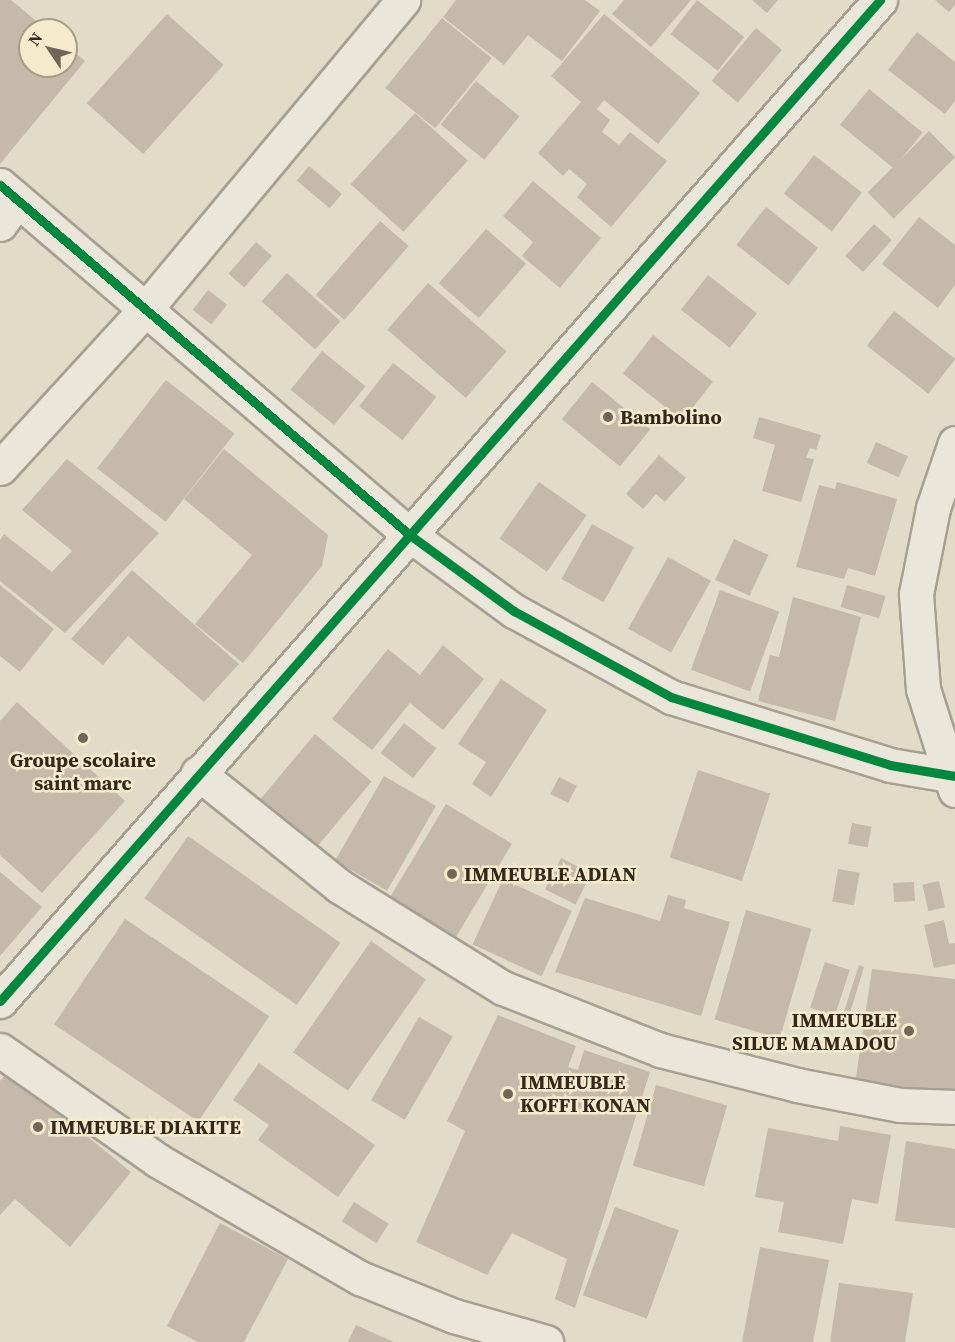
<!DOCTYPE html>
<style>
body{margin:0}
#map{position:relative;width:955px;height:1342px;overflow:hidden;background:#e2dbc8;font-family:"Source Serif 4",serif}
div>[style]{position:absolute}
.building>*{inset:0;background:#c5b9a9;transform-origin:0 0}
.roads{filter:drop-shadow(2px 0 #a6a092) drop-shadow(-2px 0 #a6a092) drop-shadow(0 2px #a6a092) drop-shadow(0 -2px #a6a092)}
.minor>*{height:33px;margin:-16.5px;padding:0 16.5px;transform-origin:16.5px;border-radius:16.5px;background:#eae6d9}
.cycleway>*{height:9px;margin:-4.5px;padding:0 4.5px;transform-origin:4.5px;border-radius:4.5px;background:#00873e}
.dots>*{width:16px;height:16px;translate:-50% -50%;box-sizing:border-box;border:3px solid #f4ebcc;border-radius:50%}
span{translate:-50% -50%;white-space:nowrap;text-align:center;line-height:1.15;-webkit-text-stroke:5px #f4ebcc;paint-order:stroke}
.poi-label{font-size:20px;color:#33281b;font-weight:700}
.left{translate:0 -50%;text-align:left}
.right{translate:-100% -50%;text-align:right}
.north{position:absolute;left:18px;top:18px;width:60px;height:60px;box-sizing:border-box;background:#f4ebcc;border:2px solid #a79d85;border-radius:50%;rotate:305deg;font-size:16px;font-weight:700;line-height:24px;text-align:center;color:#33281b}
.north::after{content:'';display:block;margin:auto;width:21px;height:27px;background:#706758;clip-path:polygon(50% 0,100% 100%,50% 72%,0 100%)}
</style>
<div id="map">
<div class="building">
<div style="clip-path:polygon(0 0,11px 0,47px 30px,30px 30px,30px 66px,66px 66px,66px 46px,85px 61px,0 164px)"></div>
<div style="clip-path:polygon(456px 0,585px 0,600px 11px,562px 61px,528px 35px,504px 65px,443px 17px)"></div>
<div style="clip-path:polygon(624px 0,691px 0,651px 47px,612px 14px)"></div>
<div style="left:697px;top:0;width:60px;height:43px;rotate:38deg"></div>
<div style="clip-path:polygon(752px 0,778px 0,767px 13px)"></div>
<div style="clip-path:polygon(935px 0,955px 0,955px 5px,949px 12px)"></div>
<div style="left:167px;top:14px;width:76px;height:120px;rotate:42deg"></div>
<div style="clip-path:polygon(604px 14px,700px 93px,658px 144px,604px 100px,597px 109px,610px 120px,602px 132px,619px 145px,630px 132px,667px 161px,611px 227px,577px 197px,587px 184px,569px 169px,563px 176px,538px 153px,581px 102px,551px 76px)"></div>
<div style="left:442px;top:18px;width:64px;height:90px;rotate:39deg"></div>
<div style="left:756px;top:28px;width:34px;height:69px;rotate:40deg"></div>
<div style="clip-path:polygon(917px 32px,955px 62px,955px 101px,945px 114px,888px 70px)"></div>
<div style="left:476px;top:81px;width:56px;height:56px;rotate:39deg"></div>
<div style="left:869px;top:89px;width:69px;height:46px;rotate:39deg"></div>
<div style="left:415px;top:113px;width:71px;height:96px;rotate:42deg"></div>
<div style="left:929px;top:131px;width:37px;height:87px;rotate:45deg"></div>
<div style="left:814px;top:155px;width:61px;height:49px;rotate:38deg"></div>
<div style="left:309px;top:166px;width:43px;height:19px;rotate:40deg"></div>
<div style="clip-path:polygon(533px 181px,601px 238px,560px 288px,522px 256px,533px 242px,503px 216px)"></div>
<div style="left:766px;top:207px;width:66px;height:48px;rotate:38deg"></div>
<div style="clip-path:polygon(919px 217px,955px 245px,955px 285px,938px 308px,882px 264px)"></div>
<div style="left:380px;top:221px;width:38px;height:98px;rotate:41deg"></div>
<div style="left:874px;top:224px;width:24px;height:43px;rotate:42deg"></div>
<div style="left:486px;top:229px;width:53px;height:72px;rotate:41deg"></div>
<div style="left:256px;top:242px;width:21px;height:42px;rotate:41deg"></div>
<div style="left:287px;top:273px;width:72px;height:38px;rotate:42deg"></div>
<div style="left:708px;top:275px;width:62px;height:44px;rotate:38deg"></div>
<div style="left:428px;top:283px;width:104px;height:62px;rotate:41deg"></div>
<div style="left:208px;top:290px;width:24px;height:25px;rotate:38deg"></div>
<div style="left:894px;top:311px;width:78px;height:44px;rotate:38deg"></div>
<div style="left:653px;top:335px;width:76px;height:49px;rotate:38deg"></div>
<div style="left:322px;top:351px;width:56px;height:50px;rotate:39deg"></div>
<div style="left:393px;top:363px;width:55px;height:55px;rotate:38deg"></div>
<div style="left:166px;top:380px;width:87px;height:112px;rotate:38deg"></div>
<div style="left:592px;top:382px;width:75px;height:48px;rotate:39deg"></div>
<div style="clip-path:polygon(759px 417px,821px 435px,816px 450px,810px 448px,806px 458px,814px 459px,801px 502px,762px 491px,775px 445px,753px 438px)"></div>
<div style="left:876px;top:442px;width:35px;height:23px;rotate:24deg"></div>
<div style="clip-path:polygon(224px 449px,328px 535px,322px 566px,243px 663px,195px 624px,252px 555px,184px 499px)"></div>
<div style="clip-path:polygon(659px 455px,686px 478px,665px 502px,656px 494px,643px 509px,626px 494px)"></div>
<div style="clip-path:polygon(67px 459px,159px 533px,65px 633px,0 581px,0 540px,4px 534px,52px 572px,72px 551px,22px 510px)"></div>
<div style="left:539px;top:482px;width:58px;height:69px;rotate:35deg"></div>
<div style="clip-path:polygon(837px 482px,897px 499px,875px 576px,848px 568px,844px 579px,796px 567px,819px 485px,835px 489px)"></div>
<div style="left:592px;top:524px;width:48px;height:63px;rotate:29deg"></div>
<div style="left:734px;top:539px;width:38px;height:45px;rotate:25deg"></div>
<div style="left:668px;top:557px;width:49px;height:82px;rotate:29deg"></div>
<div style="clip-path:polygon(132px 570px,239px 664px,204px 702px,128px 636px,103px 665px,71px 639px)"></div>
<div style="clip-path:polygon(0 585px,54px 629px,20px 672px,0 656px)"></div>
<div style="left:847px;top:585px;width:40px;height:23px;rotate:16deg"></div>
<div style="left:720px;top:590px;width:63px;height:85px;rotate:20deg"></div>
<div style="clip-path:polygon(793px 597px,861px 617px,835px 721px,758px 701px,770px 655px,779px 657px)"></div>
<div style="clip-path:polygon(443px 645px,484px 679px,443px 730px,410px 703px,372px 750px,332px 719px,388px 649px,420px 675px)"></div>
<div style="clip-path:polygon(501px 679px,547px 710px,491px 797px,472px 784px,486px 762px,458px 744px)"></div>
<div style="clip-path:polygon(17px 702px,125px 801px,42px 893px,0 855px,0 721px)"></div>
<div style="left:404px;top:723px;width:41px;height:38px;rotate:38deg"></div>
<div style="left:315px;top:734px;width:74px;height:92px;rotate:40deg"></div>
<div style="left:698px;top:770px;width:76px;height:92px;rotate:18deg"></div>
<div style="left:384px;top:776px;width:60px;height:98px;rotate:30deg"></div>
<div style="left:559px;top:777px;width:20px;height:19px;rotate:27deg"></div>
<div style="left:446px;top:804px;width:77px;height:113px;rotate:31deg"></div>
<div style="left:852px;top:823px;width:20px;height:21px;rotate:11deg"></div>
<div style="left:188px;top:836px;width:186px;height:76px;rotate:35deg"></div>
<div style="left:561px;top:858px;width:34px;height:35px;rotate:27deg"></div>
<div style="left:838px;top:869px;width:22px;height:33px;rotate:10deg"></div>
<div style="clip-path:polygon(0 872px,42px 907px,0 956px)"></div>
<div style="left:503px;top:879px;width:76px;height:72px;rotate:25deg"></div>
<div style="left:939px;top:881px;width:27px;height:17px;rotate:77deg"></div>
<div style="left:914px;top:882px;width:19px;height:21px;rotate:87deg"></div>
<div style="clip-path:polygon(668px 895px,686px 900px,684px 908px,730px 922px,701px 1016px,555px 972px,585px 898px,660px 921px)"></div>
<div style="left:746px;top:910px;width:68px;height:114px;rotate:16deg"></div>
<div style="left:125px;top:919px;width:174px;height:127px;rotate:34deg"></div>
<div style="clip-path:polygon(944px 920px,949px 944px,955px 943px,955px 964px,934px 968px,924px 925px)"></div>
<div style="left:371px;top:941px;width:67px;height:136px;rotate:35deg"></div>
<div style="left:825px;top:962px;width:26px;height:48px;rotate:18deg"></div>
<div style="clip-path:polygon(859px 965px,864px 967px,846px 1026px,840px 1024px)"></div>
<div style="clip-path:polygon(872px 969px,955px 979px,955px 1090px,855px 1084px)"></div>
<div style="clip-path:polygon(498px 1015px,576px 1046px,568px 1067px,578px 1070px,584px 1050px,650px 1072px,575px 1308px,555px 1299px,567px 1259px,512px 1233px,487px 1275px,416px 1242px,465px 1131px,447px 1121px)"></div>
<div style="left:419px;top:1017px;width:39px;height:96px;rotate:30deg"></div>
<div style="clip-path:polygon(259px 1063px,375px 1145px,338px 1197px,258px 1140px,269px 1125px,233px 1100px)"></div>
<div style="clip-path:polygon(8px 1072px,131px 1172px,70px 1247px,15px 1199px,0 1215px,0 1081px)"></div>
<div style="left:656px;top:1085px;width:74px;height:84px;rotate:16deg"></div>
<div style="clip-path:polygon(840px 1126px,891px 1135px,878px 1204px,852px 1199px,843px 1244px,778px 1232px,784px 1202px,755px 1197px,768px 1128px,838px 1141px)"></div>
<div style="clip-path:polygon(906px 1141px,955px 1149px,955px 1228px,895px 1221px)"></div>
<div style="left:354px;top:1202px;width:41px;height:23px;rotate:32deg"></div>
<div style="left:615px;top:1207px;width:68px;height:94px;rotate:20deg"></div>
<div style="clip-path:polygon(220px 1223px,288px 1259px,244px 1342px,198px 1342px,167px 1326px)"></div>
<div style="clip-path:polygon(760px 1247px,829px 1260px,813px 1342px,742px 1342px)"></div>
<div style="clip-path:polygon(839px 1283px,913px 1293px,905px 1342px,830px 1342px)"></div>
<div style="clip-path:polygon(356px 1325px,394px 1342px,348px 1342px)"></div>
</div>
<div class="roads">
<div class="minor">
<div style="left:0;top:185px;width:539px;rotate:40.49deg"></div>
<div style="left:410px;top:535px;width:129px;rotate:36.2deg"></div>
<div style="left:514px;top:611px;width:179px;rotate:28.7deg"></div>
<div style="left:671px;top:697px;width:229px;rotate:17.2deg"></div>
<div style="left:890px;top:765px;width:66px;rotate:9.6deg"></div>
<div style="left:0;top:224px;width:29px;rotate:-54deg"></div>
<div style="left:955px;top:443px;width:69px;rotate:108.7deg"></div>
<div style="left:933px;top:508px;width:88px;rotate:101.2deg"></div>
<div style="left:916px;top:594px;width:95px;rotate:85.8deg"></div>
<div style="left:923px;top:689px;width:106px;rotate:72.4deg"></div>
<div style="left:0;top:468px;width:213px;rotate:-47.5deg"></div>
<div style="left:144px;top:311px;width:405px;rotate:-50.2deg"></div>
<div style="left:198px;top:773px;width:181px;rotate:38.7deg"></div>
<div style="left:339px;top:886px;width:193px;rotate:31.9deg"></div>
<div style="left:503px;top:988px;width:169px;rotate:21.5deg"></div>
<div style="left:660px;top:1050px;width:141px;rotate:14.3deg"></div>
<div style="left:797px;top:1085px;width:105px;rotate:11deg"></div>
<div style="left:900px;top:1105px;width:55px;rotate:2.1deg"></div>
<div style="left:0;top:1001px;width:1333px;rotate:-48.68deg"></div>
<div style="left:0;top:1050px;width:192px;rotate:35deg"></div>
<div style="left:157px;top:1160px;width:235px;rotate:30.2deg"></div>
<div style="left:360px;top:1278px;width:101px;rotate:22deg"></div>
<div style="left:454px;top:1316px;width:96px;rotate:15.8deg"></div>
</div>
</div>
<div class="cycleway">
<div style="left:0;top:185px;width:539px;rotate:40.49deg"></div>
<div style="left:410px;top:535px;width:129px;rotate:36.2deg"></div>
<div style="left:514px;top:611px;width:179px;rotate:28.7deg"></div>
<div style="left:671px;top:697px;width:229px;rotate:17.2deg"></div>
<div style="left:890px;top:765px;width:66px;rotate:9.6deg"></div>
<div style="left:0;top:1001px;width:1333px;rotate:-48.68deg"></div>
</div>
<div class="dots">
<div style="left:608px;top:417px;background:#706758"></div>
<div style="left:83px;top:738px;background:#706758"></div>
<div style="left:452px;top:874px;background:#706758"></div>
<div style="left:909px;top:1031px;background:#706758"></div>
<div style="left:508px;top:1094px;background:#706758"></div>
<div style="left:38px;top:1127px;background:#706758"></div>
</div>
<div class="poi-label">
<span class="left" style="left:620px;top:417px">Bambolino</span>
<span style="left:83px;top:772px">Groupe scolaire<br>saint marc</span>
<span class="left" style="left:464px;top:874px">IMMEUBLE ADIAN</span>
<span class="right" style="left:897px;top:1032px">IMMEUBLE<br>SILUE MAMADOU</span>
<span class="left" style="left:520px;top:1094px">IMMEUBLE<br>KOFFI KONAN</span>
<span class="left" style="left:50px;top:1127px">IMMEUBLE DIAKITE</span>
</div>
<div class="north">N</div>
</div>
